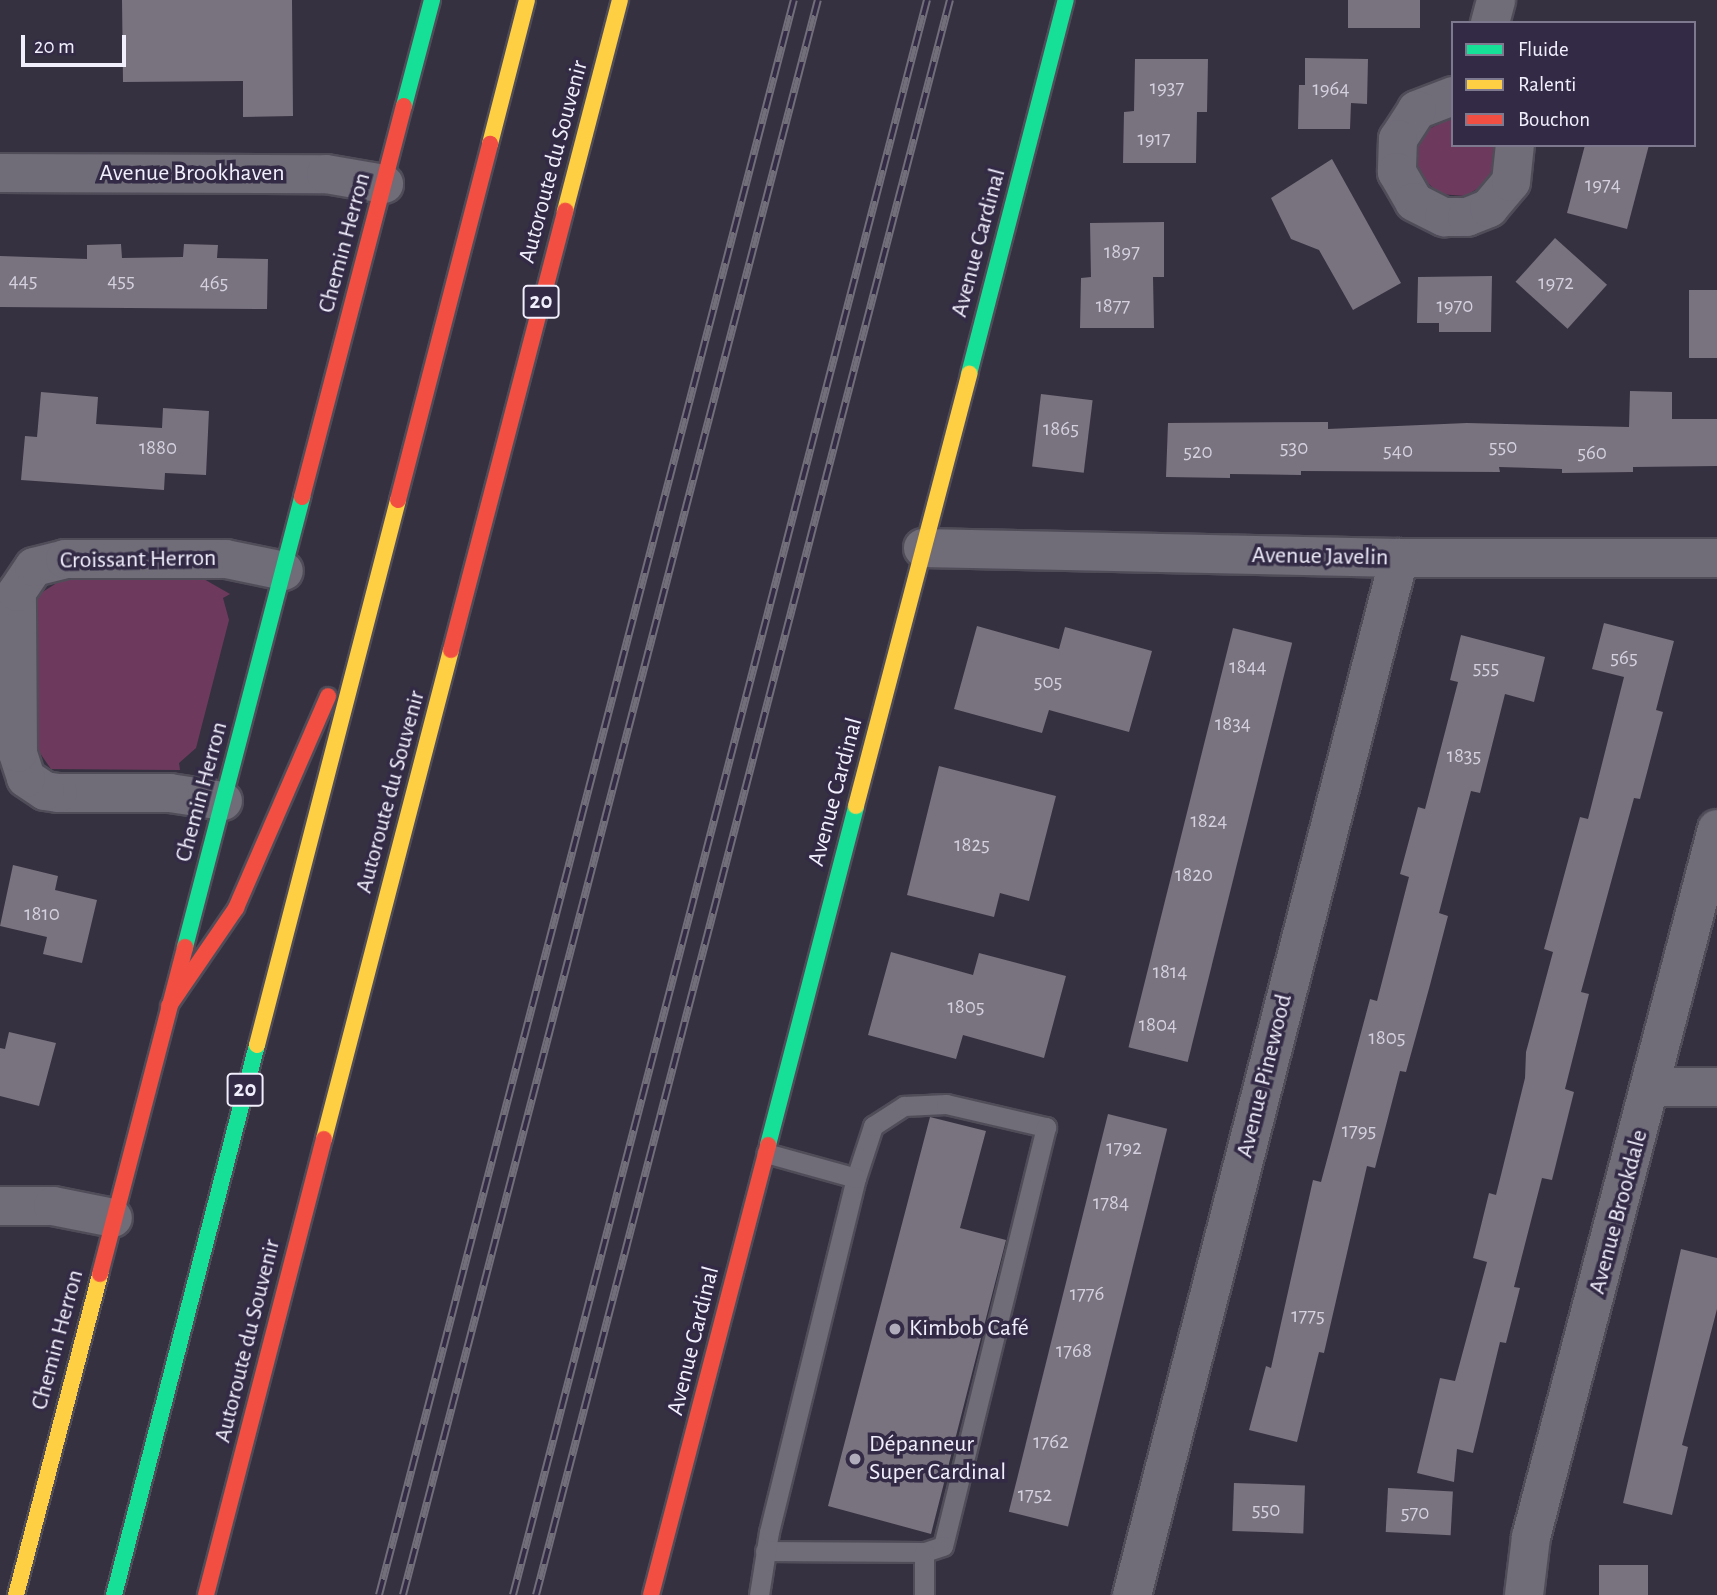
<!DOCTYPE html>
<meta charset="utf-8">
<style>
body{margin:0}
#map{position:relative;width:1717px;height:1595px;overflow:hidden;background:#363140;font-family:"Alegreya Sans",sans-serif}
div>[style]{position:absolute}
.green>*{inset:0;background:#6d3a5d}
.building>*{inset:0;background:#79727f;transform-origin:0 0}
.roads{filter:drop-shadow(2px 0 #504d59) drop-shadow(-2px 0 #504d59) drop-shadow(0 2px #504d59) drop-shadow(0 -2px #504d59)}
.lane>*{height:19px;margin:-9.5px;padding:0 9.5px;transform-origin:9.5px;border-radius:9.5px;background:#706c78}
.street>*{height:38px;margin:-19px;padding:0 19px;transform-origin:19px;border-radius:19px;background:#706c78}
.fast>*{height:16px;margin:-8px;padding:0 8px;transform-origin:8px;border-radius:8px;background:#16e098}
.slow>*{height:16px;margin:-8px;padding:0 8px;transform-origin:8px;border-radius:8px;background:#ffcf43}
.jam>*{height:16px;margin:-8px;padding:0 8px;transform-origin:8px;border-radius:8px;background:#f24e42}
.rail>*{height:8px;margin-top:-4px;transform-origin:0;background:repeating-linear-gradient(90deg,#332b46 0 16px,#726e7a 0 32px);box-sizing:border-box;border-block:2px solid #726e7a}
.dots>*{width:19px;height:19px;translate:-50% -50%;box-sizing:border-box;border:4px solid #332b46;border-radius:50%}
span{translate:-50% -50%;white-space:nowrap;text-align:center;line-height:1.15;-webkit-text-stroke:7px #332b46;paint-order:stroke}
.number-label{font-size:21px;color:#d4d0de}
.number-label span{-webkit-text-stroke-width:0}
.shield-label span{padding:2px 5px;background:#332b46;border:2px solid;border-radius:5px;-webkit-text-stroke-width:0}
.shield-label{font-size:23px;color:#f2effd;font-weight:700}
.street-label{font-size:24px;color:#f2effd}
.poi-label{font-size:24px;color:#f2effd}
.left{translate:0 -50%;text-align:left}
.legend{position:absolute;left:1451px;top:21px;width:245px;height:126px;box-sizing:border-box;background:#332b46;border:2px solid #7f798f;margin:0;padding:9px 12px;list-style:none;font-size:21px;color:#f2effd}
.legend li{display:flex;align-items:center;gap:14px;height:35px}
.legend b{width:35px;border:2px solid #7f798f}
.scale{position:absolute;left:21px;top:35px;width:105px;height:32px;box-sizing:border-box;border:4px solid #f2effd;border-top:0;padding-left:9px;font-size:21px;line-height:24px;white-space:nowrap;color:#f2effd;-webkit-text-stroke:5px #332b46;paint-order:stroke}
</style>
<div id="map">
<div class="green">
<div style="clip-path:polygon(1453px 117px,1453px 145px,1494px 145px,1496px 157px,1487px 183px,1465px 196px,1440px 194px,1421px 177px,1417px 165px,1419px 140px,1427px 130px)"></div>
<div style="clip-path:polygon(202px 578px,230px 594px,223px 598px,229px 620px,196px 748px,179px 763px,180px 770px,51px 769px,35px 746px,35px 605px,41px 593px,63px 579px)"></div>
</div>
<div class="building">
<div style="clip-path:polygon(122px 0,292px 0,293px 116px,243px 117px,243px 81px,123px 82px)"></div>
<div style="left:1348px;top:0;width:72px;height:28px"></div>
<div style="clip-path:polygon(1305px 58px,1368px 59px,1367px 104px,1351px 103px,1350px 129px,1298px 129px,1299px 85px,1305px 85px)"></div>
<div style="clip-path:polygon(1135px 59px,1208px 59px,1207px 112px,1197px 112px,1196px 163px,1123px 163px,1124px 112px,1134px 111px)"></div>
<div style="clip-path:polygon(1585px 145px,1649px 145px,1627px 229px,1567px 213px)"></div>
<div style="clip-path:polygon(1332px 159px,1401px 283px,1353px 310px,1319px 250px,1291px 239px,1271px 198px)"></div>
<div style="clip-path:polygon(1164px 222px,1164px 277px,1153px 277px,1154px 328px,1080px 328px,1081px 278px,1091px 277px,1090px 223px)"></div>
<div style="left:1555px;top:238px;width:70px;height:59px;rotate:42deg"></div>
<div style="clip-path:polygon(121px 244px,122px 258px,183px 257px,184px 244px,218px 245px,217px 258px,268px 259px,267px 309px,0 307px,0 256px,87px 259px,87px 245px)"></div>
<div style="clip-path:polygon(1492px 276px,1491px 332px,1439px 332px,1439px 323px,1417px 323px,1418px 277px)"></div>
<div style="left:1689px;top:290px;width:28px;height:68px"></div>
<div style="clip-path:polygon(1630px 391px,1672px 392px,1672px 419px,1717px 419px,1717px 466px,1633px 467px,1633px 472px,1562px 473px,1562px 469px,1499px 467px,1500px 472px,1301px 471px,1301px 475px,1230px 474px,1230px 478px,1166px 477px,1168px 423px,1328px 422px,1328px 429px,1467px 423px,1629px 427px)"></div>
<div style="clip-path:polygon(41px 392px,98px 397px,96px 424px,162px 428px,163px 408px,209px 411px,206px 475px,165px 473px,164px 490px,21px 480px,25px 436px,37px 437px)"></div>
<div style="left:1041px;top:394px;width:52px;height:73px;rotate:7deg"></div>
<div style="clip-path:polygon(1604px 623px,1674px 641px,1656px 710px,1663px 712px,1640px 799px,1634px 798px,1581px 992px,1589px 994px,1565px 1089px,1574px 1092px,1552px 1180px,1542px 1178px,1514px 1287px,1520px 1288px,1506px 1343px,1500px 1342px,1473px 1453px,1457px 1449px,1454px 1482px,1417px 1473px,1440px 1378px,1455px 1381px,1487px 1262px,1473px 1258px,1489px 1193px,1496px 1195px,1525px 1078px,1526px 1052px,1553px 952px,1544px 949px,1580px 817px,1588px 819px,1624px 677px,1592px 669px)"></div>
<div style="clip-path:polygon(977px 626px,1059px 649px,1065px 627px,1152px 651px,1129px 732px,1049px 710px,1042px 733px,954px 709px)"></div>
<div style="left:1233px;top:628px;width:61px;height:432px;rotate:14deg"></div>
<div style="clip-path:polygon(1461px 635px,1545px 657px,1534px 702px,1505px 694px,1480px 793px,1471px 791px,1439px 913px,1448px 916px,1430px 985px,1406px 1072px,1400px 1071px,1375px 1168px,1367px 1166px,1324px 1353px,1319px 1352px,1297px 1442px,1249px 1430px,1266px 1366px,1271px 1368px,1313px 1180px,1321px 1182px,1370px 999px,1377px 1001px,1409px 877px,1400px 874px,1418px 807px,1425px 809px,1458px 682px,1450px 680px)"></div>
<div style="clip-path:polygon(939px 766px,1056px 796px,1029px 901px,1000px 893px,994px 917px,907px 895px)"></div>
<div style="clip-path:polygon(13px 865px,58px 876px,55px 890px,97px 900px,82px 963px,43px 954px,47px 937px,0 926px)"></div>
<div style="clip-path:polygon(891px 952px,973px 975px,979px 953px,1066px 976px,1044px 1058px,963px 1035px,956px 1059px,868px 1035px)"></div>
<div style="clip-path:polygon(9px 1032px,56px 1043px,39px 1106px,0 1096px,0 1048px,5px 1049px)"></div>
<div style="left:1108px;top:1114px;width:61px;height:410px;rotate:14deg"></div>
<div style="clip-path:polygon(930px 1117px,986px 1131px,960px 1228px,1006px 1240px,931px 1534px,828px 1506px)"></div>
<div style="clip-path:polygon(1681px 1249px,1717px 1258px,1717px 1309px,1682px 1445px,1688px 1447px,1672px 1515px,1623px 1503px)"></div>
<div style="left:1234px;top:1483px;width:71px;height:48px;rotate:2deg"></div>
<div style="left:1388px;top:1488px;width:65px;height:44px;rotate:3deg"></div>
<div style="left:1599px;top:1565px;width:49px;height:30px"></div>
</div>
<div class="roads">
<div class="lane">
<div style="left:856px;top:1178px;width:55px;rotate:-71.9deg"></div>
<div style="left:873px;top:1126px;width:37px;rotate:-33deg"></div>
<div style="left:904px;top:1106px;width:42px;rotate:-2.7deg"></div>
<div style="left:946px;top:1104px;width:103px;rotate:13deg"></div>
<div style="left:1046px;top:1127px;width:431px;rotate:103.8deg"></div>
<div style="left:943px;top:1546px;width:20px;rotate:162deg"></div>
<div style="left:765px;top:1551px;width:159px;rotate:0.4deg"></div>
<div style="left:924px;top:1552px;width:43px;rotate:90deg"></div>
<div style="left:759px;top:1595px;width:64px;rotate:-81deg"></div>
<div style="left:769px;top:1532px;width:365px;rotate:-76.2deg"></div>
<div style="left:856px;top:1178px;width:93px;rotate:-164.5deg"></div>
</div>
<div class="street">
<div style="left:1490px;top:23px;width:24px;rotate:-75deg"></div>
<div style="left:1453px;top:96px;width:39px;rotate:159deg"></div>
<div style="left:1417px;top:110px;width:35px;rotate:123deg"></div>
<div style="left:1398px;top:139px;width:33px;rotate:92deg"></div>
<div style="left:1397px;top:172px;width:34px;rotate:60deg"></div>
<div style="left:1414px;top:202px;width:34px;rotate:27deg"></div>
<div style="left:1444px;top:217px;width:23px"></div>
<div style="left:1467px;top:217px;width:24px;rotate:-22deg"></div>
<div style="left:1489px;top:208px;width:34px;rotate:-50deg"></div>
<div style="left:1511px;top:182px;width:37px;rotate:-84deg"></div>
<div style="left:0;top:173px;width:326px;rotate:0.2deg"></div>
<div style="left:326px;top:174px;width:59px;rotate:9.8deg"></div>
<div style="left:923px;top:548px;width:476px;rotate:1.2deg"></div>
<div style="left:1399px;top:558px;width:318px"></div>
<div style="left:223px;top:801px;width:54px;rotate:-171.4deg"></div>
<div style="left:170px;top:793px;width:112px;rotate:180deg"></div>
<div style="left:58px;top:793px;width:13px;rotate:-171deg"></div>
<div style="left:45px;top:791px;width:23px;rotate:-146deg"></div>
<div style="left:26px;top:778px;width:26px;rotate:-108deg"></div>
<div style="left:18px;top:753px;width:161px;rotate:-90.4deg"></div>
<div style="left:17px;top:592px;width:30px;rotate:-56deg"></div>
<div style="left:34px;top:567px;width:32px;rotate:-14deg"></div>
<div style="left:65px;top:559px;width:161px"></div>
<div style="left:226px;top:559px;width:59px;rotate:11.7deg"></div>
<div style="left:1653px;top:1087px;width:64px"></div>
<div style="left:0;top:1206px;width:53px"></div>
<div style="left:53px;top:1206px;width:61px;rotate:11.3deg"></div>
<div style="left:1132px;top:1595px;width:1071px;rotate:-75.56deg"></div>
<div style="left:1524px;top:1595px;width:58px;rotate:-83.1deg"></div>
<div style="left:1531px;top:1537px;width:732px;rotate:-75.28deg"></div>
</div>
<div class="fast">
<div style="left:404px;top:106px;width:110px;rotate:-75.2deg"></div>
<div style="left:969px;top:374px;width:386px;rotate:-75.5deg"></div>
<div style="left:185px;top:947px;width:465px;rotate:-75.4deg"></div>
<div style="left:768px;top:1145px;width:350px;rotate:-75.4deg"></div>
<div style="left:114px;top:1595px;width:568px;rotate:-75.43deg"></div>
</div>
<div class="slow">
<div style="left:490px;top:144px;width:149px;rotate:-75.6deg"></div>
<div style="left:565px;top:211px;width:218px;rotate:-75.4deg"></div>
<div style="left:856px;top:806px;width:447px;rotate:-75.3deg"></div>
<div style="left:257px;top:1045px;width:563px;rotate:-75.49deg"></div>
<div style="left:324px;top:1139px;width:505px;rotate:-75.44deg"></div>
<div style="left:16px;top:1595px;width:332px;rotate:-75.3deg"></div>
</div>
<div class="jam">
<div style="left:302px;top:497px;width:404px;rotate:-75.4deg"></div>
<div style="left:398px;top:500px;width:368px;rotate:-75.5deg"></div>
<div style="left:451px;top:650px;width:454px;rotate:-75.4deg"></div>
<div style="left:169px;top:1006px;width:119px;rotate:-55.6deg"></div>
<div style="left:236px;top:908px;width:231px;rotate:-66.5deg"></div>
<div style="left:100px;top:1274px;width:338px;rotate:-75.4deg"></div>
<div style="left:206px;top:1595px;width:471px;rotate:-75.5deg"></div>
<div style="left:651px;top:1595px;width:465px;rotate:-75.4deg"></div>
</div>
</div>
<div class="rail">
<div style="left:379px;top:1595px;width:1648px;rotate:-75.42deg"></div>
<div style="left:403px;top:1595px;width:1648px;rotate:-75.42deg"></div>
<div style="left:513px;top:1595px;width:1648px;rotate:-75.45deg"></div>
<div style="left:536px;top:1595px;width:1648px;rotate:-75.45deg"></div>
</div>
<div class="dots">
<div style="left:895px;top:1329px;background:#b0acbb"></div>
<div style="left:855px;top:1459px;background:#b0acbb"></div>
</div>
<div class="number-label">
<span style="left:1167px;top:88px">1937</span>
<span style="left:1331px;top:89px">1964</span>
<span style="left:1154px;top:139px">1917</span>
<span style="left:1603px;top:185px">1974</span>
<span style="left:1122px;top:252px">1897</span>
<span style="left:23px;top:281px">445</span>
<span style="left:121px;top:281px">455</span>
<span style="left:214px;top:283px">465</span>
<span style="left:1556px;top:283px">1972</span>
<span style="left:1113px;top:306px">1877</span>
<span style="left:1455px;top:306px">1970</span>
<span style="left:1061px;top:429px">1865</span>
<span style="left:1503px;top:447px">550</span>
<span style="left:158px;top:448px">1880</span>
<span style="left:1294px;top:448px">530</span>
<span style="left:1398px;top:451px">540</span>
<span style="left:1198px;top:452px">520</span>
<span style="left:1592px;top:453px">560</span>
<span style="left:1624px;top:658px">565</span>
<span style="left:1248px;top:667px">1844</span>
<span style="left:1486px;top:668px">555</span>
<span style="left:1048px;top:682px">505</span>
<span style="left:1233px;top:724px">1834</span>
<span style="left:1464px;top:756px">1835</span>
<span style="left:1209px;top:821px">1824</span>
<span style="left:972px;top:845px">1825</span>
<span style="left:1194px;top:875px">1820</span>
<span style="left:42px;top:914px">1810</span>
<span style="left:1170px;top:972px">1814</span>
<span style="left:966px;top:1007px">1805</span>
<span style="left:1158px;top:1025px">1804</span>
<span style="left:1387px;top:1038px">1805</span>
<span style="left:1359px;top:1131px">1795</span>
<span style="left:1124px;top:1148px">1792</span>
<span style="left:1111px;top:1203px">1784</span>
<span style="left:1087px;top:1294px">1776</span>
<span style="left:1308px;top:1316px">1775</span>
<span style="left:1074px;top:1351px">1768</span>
<span style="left:1051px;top:1442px">1762</span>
<span style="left:1035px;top:1495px">1752</span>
<span style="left:1266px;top:1510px">550</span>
<span style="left:1415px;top:1513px">570</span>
</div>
<div class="shield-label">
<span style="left:541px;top:302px">20</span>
<span style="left:245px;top:1090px">20</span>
</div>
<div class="street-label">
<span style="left:554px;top:162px;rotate:-75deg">Autoroute du Souvenir</span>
<span style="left:192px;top:174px">Avenue Brookhaven</span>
<span style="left:345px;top:243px;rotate:-75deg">Chemin Herron</span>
<span style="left:979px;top:243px;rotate:-75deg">Avenue Cardinal</span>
<span style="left:1320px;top:557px;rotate:1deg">Avenue Javelin</span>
<span style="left:138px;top:560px;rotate:-1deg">Croissant Herron</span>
<span style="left:202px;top:792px;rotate:-75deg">Chemin Herron</span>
<span style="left:391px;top:792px;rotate:-75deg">Autoroute du Souvenir</span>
<span style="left:836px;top:792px;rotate:-75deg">Avenue Cardinal</span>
<span style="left:1265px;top:1076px;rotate:-76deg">Avenue Pinewood</span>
<span style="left:1619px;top:1212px;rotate:-75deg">Avenue Brookdale</span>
<span style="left:58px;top:1340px;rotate:-75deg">Chemin Herron</span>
<span style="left:248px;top:1341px;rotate:-76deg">Autoroute du Souvenir</span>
<span style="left:694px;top:1341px;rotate:-76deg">Avenue Cardinal</span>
</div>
<div class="poi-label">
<span class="left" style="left:909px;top:1329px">Kimbob Café</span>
<span class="left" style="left:869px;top:1459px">Dépanneur<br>Super Cardinal</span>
</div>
<ul class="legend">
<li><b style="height:9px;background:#16e098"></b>Fluide</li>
<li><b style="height:9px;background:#ffcf43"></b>Ralenti</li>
<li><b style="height:9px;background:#f24e42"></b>Bouchon</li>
</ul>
<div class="scale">20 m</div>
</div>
